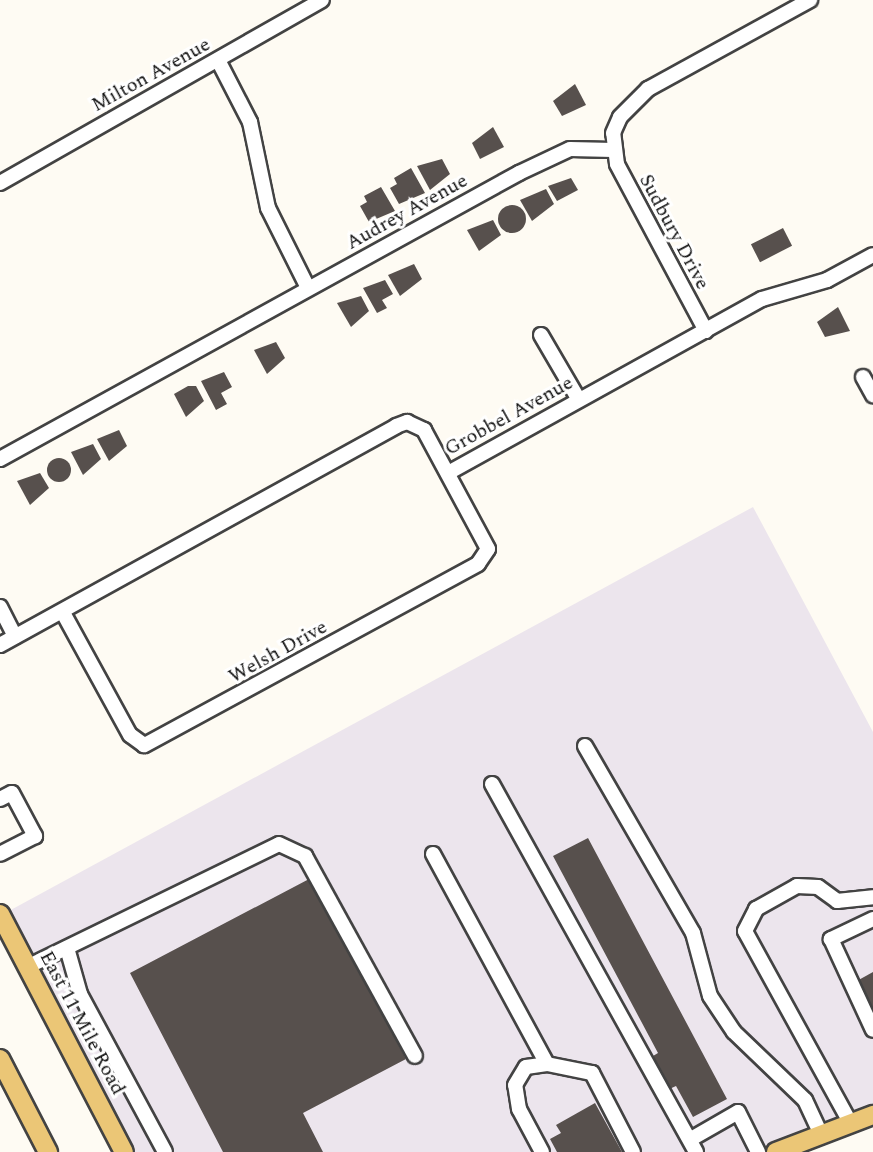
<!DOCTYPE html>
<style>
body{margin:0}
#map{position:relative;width:873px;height:1152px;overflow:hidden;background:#fefbf3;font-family:Spectral,serif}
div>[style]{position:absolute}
.industrial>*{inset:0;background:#ece5ed}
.building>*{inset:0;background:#57504d;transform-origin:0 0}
.round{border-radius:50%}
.roads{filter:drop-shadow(2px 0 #434343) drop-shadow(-2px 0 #434343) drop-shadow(0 2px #434343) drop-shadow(0 -2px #434343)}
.minor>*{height:14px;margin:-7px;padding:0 7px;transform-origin:7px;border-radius:7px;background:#fff}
.major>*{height:18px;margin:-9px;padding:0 9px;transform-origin:9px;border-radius:9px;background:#ebc676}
span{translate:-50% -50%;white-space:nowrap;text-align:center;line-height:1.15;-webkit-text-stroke:6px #fff;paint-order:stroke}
.street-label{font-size:20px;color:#101010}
</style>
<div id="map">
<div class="industrial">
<div style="clip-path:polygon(753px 507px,873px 732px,873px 1109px,768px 1152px,133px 1152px,7px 912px)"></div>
</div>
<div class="building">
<div style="clip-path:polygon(575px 84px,586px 105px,562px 116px,553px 101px)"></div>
<div style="clip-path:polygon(493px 127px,504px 147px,480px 159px,472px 143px)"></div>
<div style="clip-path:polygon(442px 159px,450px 174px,430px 190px,417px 166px)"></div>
<div style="clip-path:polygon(411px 168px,425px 193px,399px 204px,390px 188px,397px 184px,394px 178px)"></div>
<div style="clip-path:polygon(571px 178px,578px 190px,557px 201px,548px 186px)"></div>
<div style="clip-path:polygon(381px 187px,395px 211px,369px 222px,360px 206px,367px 202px,364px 196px)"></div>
<div style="clip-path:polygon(546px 189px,554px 204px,532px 221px,520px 200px)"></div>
<div class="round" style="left:498px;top:205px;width:28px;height:28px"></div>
<div style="clip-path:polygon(493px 220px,501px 235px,479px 251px,467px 230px)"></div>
<div style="left:783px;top:228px;width:20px;height:36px;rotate:63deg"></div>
<div style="clip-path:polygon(414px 264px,422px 279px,400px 296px,388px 275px)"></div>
<div style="clip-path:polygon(385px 280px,393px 294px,382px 300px,387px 308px,377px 313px,363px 288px)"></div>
<div style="clip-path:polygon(361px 296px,369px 311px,351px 327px,337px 303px)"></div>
<div style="clip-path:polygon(838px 307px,850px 331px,825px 337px,817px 322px)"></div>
<div style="clip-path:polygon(276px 342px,285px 358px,267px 374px,254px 350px)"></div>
<div style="clip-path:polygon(224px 372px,232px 387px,221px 393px,227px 404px,216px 410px,201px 381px)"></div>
<div style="clip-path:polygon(188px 386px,196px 386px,204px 401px,186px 417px,174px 394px)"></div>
<div style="clip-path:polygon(119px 430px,127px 446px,109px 461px,97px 439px)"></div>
<div style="clip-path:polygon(93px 444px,101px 459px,83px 475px,71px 452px)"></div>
<div class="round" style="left:47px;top:458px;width:24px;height:24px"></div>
<div style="clip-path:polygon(40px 473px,49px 488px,30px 505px,17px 481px)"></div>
<div style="clip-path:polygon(588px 838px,727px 1099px,693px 1117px,676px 1086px,665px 1091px,648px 1059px,658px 1053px,553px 856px)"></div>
<div style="clip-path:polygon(311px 878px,406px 1059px,303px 1113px,323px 1152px,223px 1152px,130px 973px)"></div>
<div style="clip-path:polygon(873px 972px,873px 1017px,855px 982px)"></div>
<div style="clip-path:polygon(595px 1103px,622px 1152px,557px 1152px,550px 1139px,561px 1133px,556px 1125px)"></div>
</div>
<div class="roads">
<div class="minor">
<div style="left:218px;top:60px;width:70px;rotate:62.7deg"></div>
<div style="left:250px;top:122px;width:88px;rotate:78.2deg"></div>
<div style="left:268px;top:208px;width:89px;rotate:63.4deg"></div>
<div style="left:0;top:183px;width:370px;rotate:-29.6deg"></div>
<div style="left:706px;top:331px;width:189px;rotate:-118.1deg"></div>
<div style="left:617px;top:164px;width:31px;rotate:-97deg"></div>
<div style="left:613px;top:133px;width:17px;rotate:-66deg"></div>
<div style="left:620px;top:117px;width:40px;rotate:-45deg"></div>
<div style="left:648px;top:89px;width:185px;rotate:-28.8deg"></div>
<div style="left:541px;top:335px;width:75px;rotate:59.7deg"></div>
<div style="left:863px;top:377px;width:21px;rotate:61deg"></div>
<div style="left:0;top:459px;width:593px;rotate:-28.86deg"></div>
<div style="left:519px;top:173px;width:56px;rotate:-25.2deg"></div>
<div style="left:570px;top:149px;width:43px;rotate:1.3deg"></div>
<div style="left:448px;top:473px;width:359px;rotate:-29deg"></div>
<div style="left:762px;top:299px;width:68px;rotate:-16.3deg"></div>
<div style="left:827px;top:280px;width:52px;rotate:-28.5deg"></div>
<div style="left:0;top:607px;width:33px;rotate:63deg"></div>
<div style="left:0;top:645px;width:453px;rotate:-28.9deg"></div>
<div style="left:396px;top:426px;width:12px;rotate:-20deg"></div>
<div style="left:407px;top:422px;width:19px;rotate:25deg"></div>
<div style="left:424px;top:430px;width:135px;rotate:61.7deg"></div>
<div style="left:488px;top:549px;width:18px;rotate:124deg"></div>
<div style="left:478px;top:564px;width:380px;rotate:151.5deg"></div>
<div style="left:144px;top:745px;width:17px;rotate:-144deg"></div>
<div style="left:130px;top:735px;width:141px;rotate:-118.7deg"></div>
<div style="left:585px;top:746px;width:216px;rotate:60deg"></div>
<div style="left:693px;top:933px;width:65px;rotate:74.9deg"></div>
<div style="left:710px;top:996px;width:43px;rotate:56.3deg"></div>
<div style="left:734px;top:1032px;width:98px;rotate:43.8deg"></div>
<div style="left:805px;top:1100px;width:38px;rotate:65deg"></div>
<div style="left:492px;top:784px;width:421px;rotate:61deg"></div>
<div style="left:0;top:799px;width:13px;rotate:-27deg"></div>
<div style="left:12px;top:793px;width:49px;rotate:61.9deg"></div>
<div style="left:35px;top:836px;width:39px;rotate:153deg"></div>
<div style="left:433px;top:854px;width:239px;rotate:61.5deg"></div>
<div style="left:547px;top:1064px;width:46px;rotate:11.3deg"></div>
<div style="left:592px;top:1073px;width:89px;rotate:62.6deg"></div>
<div style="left:873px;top:919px;width:47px;rotate:154.5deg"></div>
<div style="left:831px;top:939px;width:100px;rotate:65.2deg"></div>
<div style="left:67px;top:948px;width:48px;rotate:74.2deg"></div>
<div style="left:80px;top:994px;width:179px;rotate:61.7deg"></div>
<div style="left:27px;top:967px;width:280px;rotate:-26deg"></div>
<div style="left:279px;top:844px;width:29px;rotate:25deg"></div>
<div style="left:305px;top:856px;width:228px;rotate:61.2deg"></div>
<div style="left:851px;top:1124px;width:220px;rotate:-118.8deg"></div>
<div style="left:745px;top:931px;width:25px;rotate:-63deg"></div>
<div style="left:756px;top:909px;width:47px;rotate:-29.3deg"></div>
<div style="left:797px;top:886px;width:21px;rotate:3deg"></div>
<div style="left:818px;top:887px;width:24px;rotate:36deg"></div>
<div style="left:837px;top:901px;width:36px;rotate:-6deg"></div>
<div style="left:691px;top:1139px;width:54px;rotate:-29.9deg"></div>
<div style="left:738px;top:1112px;width:45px;rotate:63.4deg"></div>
<div style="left:542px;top:1152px;width:49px;rotate:-118.1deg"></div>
<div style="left:519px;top:1109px;width:24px;rotate:-99deg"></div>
<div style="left:515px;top:1085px;width:21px;rotate:-59deg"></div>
<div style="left:526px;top:1067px;width:21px;rotate:-8deg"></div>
</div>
<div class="major">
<div style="left:0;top:914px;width:268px;rotate:62.5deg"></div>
<div style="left:0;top:1059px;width:105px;rotate:62.7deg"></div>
<div style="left:776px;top:1152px;width:104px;rotate:-20.9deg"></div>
</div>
</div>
<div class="street-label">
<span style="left:151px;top:75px;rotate:-29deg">Milton Avenue</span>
<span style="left:407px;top:212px;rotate:-29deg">Audrey Avenue</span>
<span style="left:674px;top:232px;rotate:62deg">Sudbury Drive</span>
<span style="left:509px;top:416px;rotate:-29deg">Grobbel Avenue</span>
<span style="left:278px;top:652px;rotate:-29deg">Welsh Drive</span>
<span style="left:82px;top:1023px;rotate:62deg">East 11 Mile Road</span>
</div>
</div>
